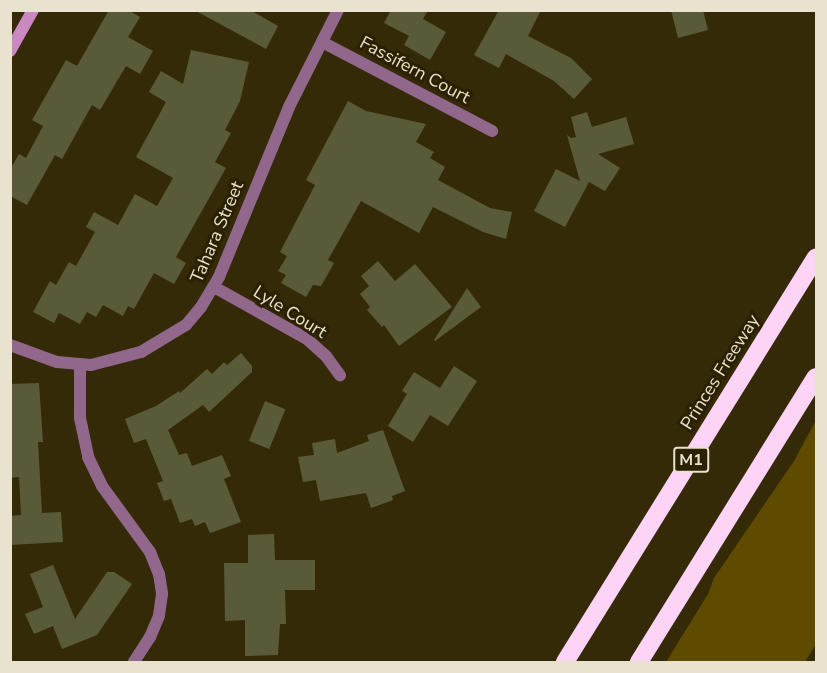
<!DOCTYPE html>
<style>
body{margin:0}
#map{position:relative;width:827px;height:673px;overflow:hidden;background:#352a07;font-family:"Nunito Sans",sans-serif}
div>[style]{position:absolute}
.green>*{inset:0;background:#5f4b00}
.building>*{inset:0;background:#595b38;transform-origin:0 0}
.street>*{height:12px;margin:-6px;padding:0 6px;transform-origin:6px;border-radius:6px;background:#91688b}
.secondary>*{height:12px;margin:-6px;padding:0 6px;transform-origin:6px;border-radius:6px;background:#cb89c2}
.highway>*{height:18px;margin:-9px;padding:0 9px;transform-origin:9px;border-radius:9px;background:#fdd3f6}
span{translate:-50% -50%;white-space:nowrap;text-align:center;line-height:1.15;-webkit-text-stroke:6px #2b2000;paint-order:stroke}
.shield-label span{padding:2px 4px;background:#2b2000;border:2px solid;border-radius:4px;-webkit-text-stroke-width:0}
.shield-label{font-size:16px;color:#e8e2cf;font-weight:700}
.street-label{font-size:18px;color:#e8e2cf}
.frame{position:absolute;inset:0;border:12px solid #e8e2cf;pointer-events:none}
</style>
<div id="map">
<div class="green">
<div style="clip-path:polygon(816px 420px,816px 644px,805px 662px,666px 662px,708px 594px,714px 578px,794px 461px)"></div>
</div>
<div class="building">
<div style="clip-path:polygon(109px 10px,128px 10px,140px 17px,128px 37px,153px 51px,140px 74px,126px 66px,100px 110px,92px 105px,62px 159px,55px 155px,27px 205px,10px 196px,10px 170px,19px 154px,26px 158px,43px 126px,32px 120px,66px 60px,77px 66px)"></div>
<div style="clip-path:polygon(194px 10px,250px 10px,278px 26px,266px 49px)"></div>
<div style="clip-path:polygon(391px 10px,428px 10px,423px 19px,446px 32px,430px 60px,404px 45px,409px 36px,384px 23px)"></div>
<div style="clip-path:polygon(499px 10px,541px 10px,528px 36px,571px 58px,592px 79px,574px 99px,554px 81px,506px 54px,499px 68px,474px 55px)"></div>
<div style="clip-path:polygon(671px 10px,703px 10px,708px 30px,678px 38px)"></div>
<div style="clip-path:polygon(191px 50px,249px 62px,240px 101px,225px 130px,231px 133px,215px 162px,226px 168px,176px 257px,186px 263px,174px 284px,154px 273px,134px 309px,128px 306px,123px 316px,103px 305px,96px 317px,87px 312px,80px 324px,59px 313px,54px 323px,33px 312px,50px 281px,56px 285px,69px 262px,76px 266px,95px 232px,86px 227px,94px 212px,118px 225px,135px 194px,157px 206px,173px 178px,136px 157px,166px 102px,149px 92px,161px 71px,183px 84px)"></div>
<div style="clip-path:polygon(348px 101px,366px 111px,426px 124px,416px 142px,434px 152px,430px 158px,445px 167px,438px 180px,490px 208px,512px 212px,506px 239px,483px 232px,433px 207px,419px 233px,361px 201px,328px 260px,334px 263px,321px 286px,313px 285px,306px 297px,281px 283px,286px 275px,278px 271px,287px 256px,280px 252px,315px 185px,306px 180px)"></div>
<div style="clip-path:polygon(587px 112px,592px 127px,626px 117px,634px 144px,598px 154px,620px 168px,605px 191px,589px 182px,565px 227px,534px 211px,556px 169px,580px 181px,567px 135px,571px 138px,576px 137px,571px 117px)"></div>
<div style="clip-path:polygon(378px 261px,395px 281px,415px 264px,452px 307px,399px 346px,384px 325px,382px 327px,367px 310px,370px 307px,360px 294px,369px 286px,361px 276px)"></div>
<div style="clip-path:polygon(467px 288px,481px 307px,435px 341px,434px 340px)"></div>
<div style="clip-path:polygon(241px 353px,252px 366px,252px 372px,209px 412px,203px 405px,168px 430px,179px 455px,187px 453px,192px 466px,222px 455px,231px 476px,224px 479px,241px 522px,210px 533px,205px 522px,195px 526px,192px 519px,180px 523px,171px 499px,164px 501px,157px 483px,163px 481px,146px 439px,134px 443px,125px 419px,156px 406px,179px 391px,180px 393px,207px 369px,212px 374px,224px 362px,227px 365px)"></div>
<div style="clip-path:polygon(454px 366px,477px 381px,448px 426px,430px 415px,413px 442px,388px 426px,407px 394px,402px 391px,414px 372px,440px 388px)"></div>
<div style="clip-path:polygon(39px 383px,43px 442px,38px 442px,42px 513px,61px 512px,63px 542px,10px 545px,10px 516px,21px 515px,19px 477px,10px 478px,10px 384px)"></div>
<div style="left:265px;top:401px;width:22px;height:43px;rotate:22deg"></div>
<div style="clip-path:polygon(383px 430px,405px 491px,392px 496px,393px 500px,371px 508px,366px 493px,320px 501px,316px 480px,303px 482px,298px 457px,314px 455px,312px 443px,335px 439px,337px 453px,369px 441px,367px 435px)"></div>
<div style="clip-path:polygon(274px 534px,275px 560px,315px 560px,315px 590px,285px 590px,286px 624px,280px 624px,278px 655px,245px 656px,245px 620px,225px 621px,224px 563px,248px 563px,248px 535px)"></div>
<div style="clip-path:polygon(53px 565px,75px 619px,107px 572px,114px 572px,132px 584px,97px 635px,62px 649px,53px 626px,34px 634px,25px 614px,43px 607px,30px 574px)"></div>
</div>
<div class="street">
<div style="left:322px;top:42px;width:192px;rotate:27.6deg"></div>
<div style="left:214px;top:287px;width:107px;rotate:29.2deg"></div>
<div style="left:307px;top:339px;width:25px;rotate:42deg"></div>
<div style="left:326px;top:356px;width:24px;rotate:54deg"></div>
<div style="left:10px;top:345px;width:50px;rotate:19.9deg"></div>
<div style="left:57px;top:362px;width:34px;rotate:5deg"></div>
<div style="left:91px;top:365px;width:52px;rotate:-14.6deg"></div>
<div style="left:141px;top:352px;width:52px;rotate:-31deg"></div>
<div style="left:186px;top:325px;width:23px;rotate:-50deg"></div>
<div style="left:201px;top:307px;width:35px;rotate:-59deg"></div>
<div style="left:219px;top:277px;width:184px;rotate:-67.6deg"></div>
<div style="left:289px;top:107px;width:109px;rotate:-63.2deg"></div>
<div style="left:80px;top:365px;width:53px;rotate:90deg"></div>
<div style="left:80px;top:418px;width:40px;rotate:78deg"></div>
<div style="left:88px;top:457px;width:32px;rotate:64deg"></div>
<div style="left:102px;top:486px;width:82px;rotate:54deg"></div>
<div style="left:150px;top:552px;width:24px;rotate:68deg"></div>
<div style="left:159px;top:574px;width:20px;rotate:81deg"></div>
<div style="left:162px;top:594px;width:22px;rotate:98deg"></div>
<div style="left:159px;top:616px;width:23px;rotate:113deg"></div>
<div style="left:150px;top:637px;width:30px;rotate:123deg"></div>
</div>
<div class="secondary">
<div style="left:10px;top:51px;width:47px;rotate:-60.7deg"></div>
</div>
<div class="highway">
<div style="left:565px;top:662px;width:476px;rotate:-58.2deg"></div>
<div style="left:639px;top:662px;width:335px;rotate:-58.2deg"></div>
</div>
<div class="shield-label">
<span style="left:691px;top:460px">M1</span>
</div>
<div class="street-label">
<span style="left:415px;top:70px;rotate:28deg">Fassifern Court</span>
<span style="left:217px;top:232px;rotate:-67deg">Tahara Street</span>
<span style="left:290px;top:312px;rotate:32deg">Lyle Court</span>
<span style="left:720px;top:372px;rotate:-58deg">Princes Freeway</span>
</div>
<div class="frame"></div>
</div>
